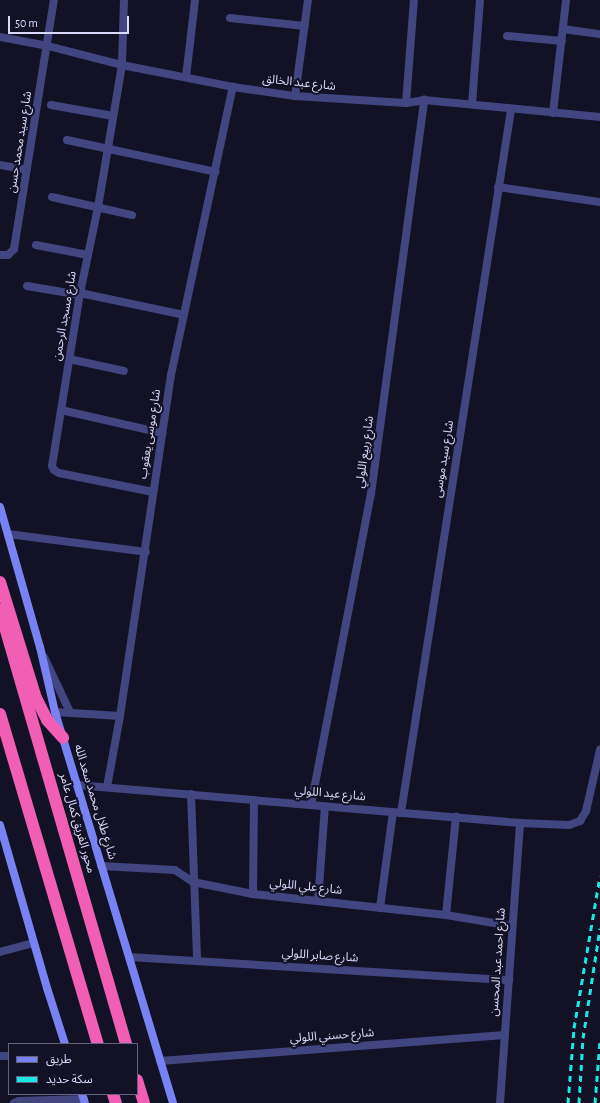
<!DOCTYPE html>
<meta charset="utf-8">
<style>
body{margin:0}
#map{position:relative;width:600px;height:1103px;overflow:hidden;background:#131125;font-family:"Alegreya Sans","Noto Sans Arabic",sans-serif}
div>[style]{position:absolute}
.minor>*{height:8px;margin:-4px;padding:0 4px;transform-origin:4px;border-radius:4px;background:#414580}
.secondary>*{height:8px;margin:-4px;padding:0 4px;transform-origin:4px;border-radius:4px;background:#7982f2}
.motorway>*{height:12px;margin:-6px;padding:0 6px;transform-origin:6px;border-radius:6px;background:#f05fb3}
.rail>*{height:3px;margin-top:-1.5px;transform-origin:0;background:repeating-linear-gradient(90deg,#17e9e9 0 6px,transparent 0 11px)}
span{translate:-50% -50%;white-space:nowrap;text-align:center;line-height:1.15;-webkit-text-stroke:4px #131125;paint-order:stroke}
.street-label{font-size:12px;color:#dad9fb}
.legend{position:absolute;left:8px;top:1043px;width:130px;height:52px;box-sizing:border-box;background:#131125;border:1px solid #63617b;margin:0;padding:5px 7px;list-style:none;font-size:12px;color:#dad9fb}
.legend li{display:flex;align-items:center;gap:8px;height:20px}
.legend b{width:20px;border:1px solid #63617b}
.scale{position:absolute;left:8px;top:16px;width:121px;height:18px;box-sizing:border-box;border:2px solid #dad9fb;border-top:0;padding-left:5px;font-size:12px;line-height:14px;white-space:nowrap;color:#dad9fb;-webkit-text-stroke:3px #131125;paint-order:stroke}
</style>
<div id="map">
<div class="minor">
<div style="left:124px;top:0;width:65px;rotate:91.8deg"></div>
<div style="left:122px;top:65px;width:144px;rotate:99.6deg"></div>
<div style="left:98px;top:207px;width:88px;rotate:101.8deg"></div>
<div style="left:80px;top:293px;width:175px;rotate:99.2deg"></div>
<div style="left:52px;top:466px;width:4px;rotate:63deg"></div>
<div style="left:54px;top:470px;width:6px;rotate:31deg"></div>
<div style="left:59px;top:473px;width:96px;rotate:11.4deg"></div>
<div style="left:230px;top:18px;width:75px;rotate:6.1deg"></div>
<div style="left:563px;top:29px;width:37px;rotate:8deg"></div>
<div style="left:507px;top:36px;width:55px;rotate:5.2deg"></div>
<div style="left:0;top:37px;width:49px;rotate:10.6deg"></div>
<div style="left:48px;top:46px;width:76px;rotate:14.4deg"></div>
<div style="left:122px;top:65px;width:113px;rotate:11.2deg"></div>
<div style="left:233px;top:87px;width:63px;rotate:8.3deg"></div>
<div style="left:295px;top:96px;width:111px;rotate:3.6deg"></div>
<div style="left:406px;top:103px;width:18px;rotate:-9deg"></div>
<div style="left:424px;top:100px;width:177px;rotate:5.5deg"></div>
<div style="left:186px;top:77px;width:78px;rotate:-83.3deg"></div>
<div style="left:295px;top:96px;width:97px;rotate:-82.3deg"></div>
<div style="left:406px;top:103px;width:103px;rotate:-85.6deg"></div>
<div style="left:472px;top:104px;width:104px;rotate:-85.6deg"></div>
<div style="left:51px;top:105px;width:63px;rotate:10.1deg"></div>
<div style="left:553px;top:113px;width:114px;rotate:-83.4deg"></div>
<div style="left:67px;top:140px;width:152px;rotate:12.1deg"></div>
<div style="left:0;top:165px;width:27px;rotate:10deg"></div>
<div style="left:498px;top:187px;width:103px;rotate:8.4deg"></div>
<div style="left:52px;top:197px;width:82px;rotate:12.7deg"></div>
<div style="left:36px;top:245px;width:53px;rotate:10.9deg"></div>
<div style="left:0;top:255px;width:8px"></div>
<div style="left:8px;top:255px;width:8px;rotate:-45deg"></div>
<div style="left:14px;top:249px;width:252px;rotate:-80.9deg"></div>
<div style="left:27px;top:286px;width:54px;rotate:9.6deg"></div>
<div style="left:80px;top:293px;width:106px;rotate:11.9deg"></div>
<div style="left:69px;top:359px;width:56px;rotate:12.3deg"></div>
<div style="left:61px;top:410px;width:104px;rotate:12.8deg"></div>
<div style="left:8px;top:534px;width:139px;rotate:7.4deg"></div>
<div style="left:44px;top:657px;width:61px;rotate:64.7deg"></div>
<div style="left:55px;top:712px;width:65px;rotate:3.5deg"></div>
<div style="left:77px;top:785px;width:445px;rotate:4.9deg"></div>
<div style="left:520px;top:823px;width:49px;rotate:2.3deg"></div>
<div style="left:569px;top:825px;width:12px;rotate:-20deg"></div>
<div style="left:580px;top:821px;width:12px;rotate:-59deg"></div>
<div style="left:586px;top:811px;width:63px;rotate:-77.1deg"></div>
<div style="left:107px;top:787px;width:72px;rotate:-79.6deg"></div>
<div style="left:120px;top:716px;width:345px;rotate:-81.5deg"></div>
<div style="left:171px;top:375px;width:295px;rotate:-77.9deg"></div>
<div style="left:191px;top:794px;width:166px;rotate:87.9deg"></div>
<div style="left:311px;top:805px;width:317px;rotate:-79.1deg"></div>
<div style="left:371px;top:494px;width:398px;rotate:-82.3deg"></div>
<div style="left:401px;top:813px;width:712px;rotate:-81.11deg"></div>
<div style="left:101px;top:866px;width:74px;rotate:3.1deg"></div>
<div style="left:175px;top:870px;width:22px;rotate:34deg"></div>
<div style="left:193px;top:882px;width:61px;rotate:11.3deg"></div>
<div style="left:253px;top:894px;width:194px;rotate:6.2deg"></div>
<div style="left:446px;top:915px;width:67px;rotate:9.5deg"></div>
<div style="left:253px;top:894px;width:94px;rotate:-89.4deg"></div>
<div style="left:318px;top:901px;width:95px;rotate:-85.8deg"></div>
<div style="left:380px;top:908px;width:97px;rotate:-82.3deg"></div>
<div style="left:446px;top:915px;width:99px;rotate:-84.2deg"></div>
<div style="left:0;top:952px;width:35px;rotate:-15deg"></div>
<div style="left:129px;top:957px;width:381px;rotate:3.5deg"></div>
<div style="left:0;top:1056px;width:9px"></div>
<div style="left:160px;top:1061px;width:346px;rotate:-4.3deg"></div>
<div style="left:14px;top:1103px;width:5px;rotate:-22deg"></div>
<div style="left:19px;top:1101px;width:65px;rotate:-1.8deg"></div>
<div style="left:500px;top:1103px;width:281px;rotate:-85.9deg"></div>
</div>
<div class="secondary">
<div style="left:0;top:507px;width:146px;rotate:74.1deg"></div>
<div style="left:40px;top:647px;width:67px;rotate:77deg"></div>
<div style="left:55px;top:712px;width:408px;rotate:73.2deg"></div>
<div style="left:0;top:825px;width:170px;rotate:73.9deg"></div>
<div style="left:47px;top:988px;width:59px;rotate:72.2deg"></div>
<div style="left:82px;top:1094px;width:9px;rotate:72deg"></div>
</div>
<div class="motorway">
<div style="left:0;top:582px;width:121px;rotate:72.8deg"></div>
<div style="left:36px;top:698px;width:25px;rotate:63deg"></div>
<div style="left:47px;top:720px;width:24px;rotate:48deg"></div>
<div style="left:0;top:610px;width:452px;rotate:73.8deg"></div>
<div style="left:0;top:714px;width:344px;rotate:73.5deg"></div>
<div style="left:137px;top:1080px;width:24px;rotate:73deg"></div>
<div style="left:113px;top:1094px;width:9px;rotate:72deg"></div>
</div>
<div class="rail">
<div style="left:568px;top:1103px;width:75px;rotate:-85.4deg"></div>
<div style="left:574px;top:1028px;width:154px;rotate:-80.3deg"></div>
<div style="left:579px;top:1103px;width:65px;rotate:-86.5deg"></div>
<div style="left:583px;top:1038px;width:111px;rotate:-81.2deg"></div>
<div style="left:595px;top:1103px;width:62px;rotate:-85.4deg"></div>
</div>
<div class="street-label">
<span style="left:299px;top:83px;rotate:6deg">شارع عبد الخالق</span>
<span style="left:20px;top:142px;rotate:-81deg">شارع سيد محمد حسن</span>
<span style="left:65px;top:316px;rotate:-80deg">شارع مسجد الرحمن</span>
<span style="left:150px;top:434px;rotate:-81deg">شارع موسى يعقوب</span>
<span style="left:365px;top:452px;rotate:-82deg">شارع ربيع اللولي</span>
<span style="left:444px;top:459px;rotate:-81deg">شارع سيد موسى</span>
<span style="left:330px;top:794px;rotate:5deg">شارع عيد اللولي</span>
<span style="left:95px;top:802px;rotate:73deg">شارع طلال محمد سعد الله</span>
<span style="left:77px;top:823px;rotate:74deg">محور الفريق كمال عامر</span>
<span style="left:306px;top:887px;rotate:6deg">شارع علي اللولي</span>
<span style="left:320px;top:956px;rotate:4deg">شارع صابر اللولي</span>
<span style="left:498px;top:962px;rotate:-86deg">شارع احمد عبد المحسن</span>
<span style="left:332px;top:1036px;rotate:-4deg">شارع حسني اللولي</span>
</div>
<ul class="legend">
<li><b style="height:5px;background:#7982f2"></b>طريق</li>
<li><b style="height:5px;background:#17e9e9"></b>سكة حديد</li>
</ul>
<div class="scale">50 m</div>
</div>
